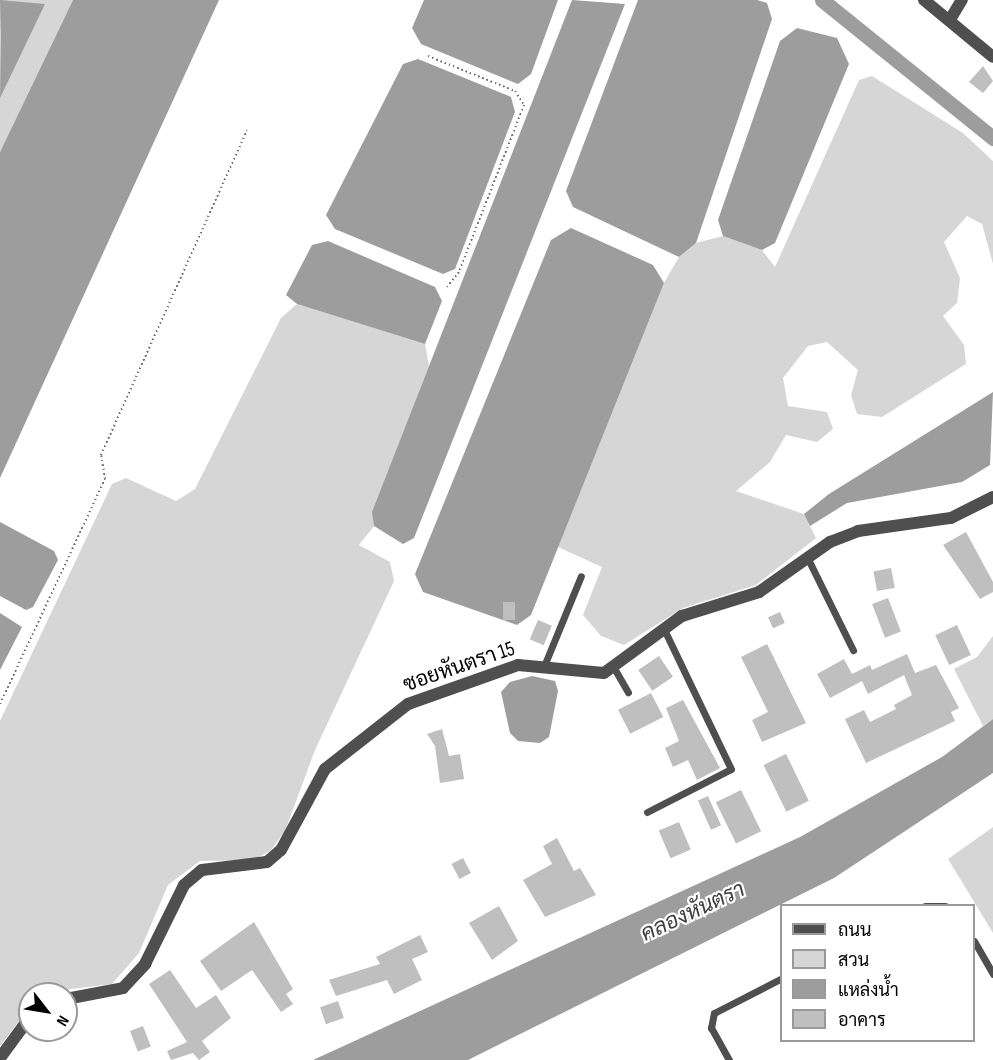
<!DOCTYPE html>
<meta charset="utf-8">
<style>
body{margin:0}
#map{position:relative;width:993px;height:1060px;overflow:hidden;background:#fff;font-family:"Sofia Sans Condensed",Sarabun,sans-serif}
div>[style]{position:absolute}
.green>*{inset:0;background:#d6d6d6}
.water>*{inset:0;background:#9d9d9d}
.canal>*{height:15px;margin:-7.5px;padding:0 7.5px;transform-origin:7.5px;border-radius:7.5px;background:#9d9d9d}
.building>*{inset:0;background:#bfbfbf;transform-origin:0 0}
.path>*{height:2px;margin-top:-1px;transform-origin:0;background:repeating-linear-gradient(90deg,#717171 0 1.5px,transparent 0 4.5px)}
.lane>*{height:7px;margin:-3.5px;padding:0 3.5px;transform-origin:3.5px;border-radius:3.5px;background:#4f4f4f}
.street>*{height:12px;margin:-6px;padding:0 6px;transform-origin:6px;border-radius:6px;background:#4f4f4f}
span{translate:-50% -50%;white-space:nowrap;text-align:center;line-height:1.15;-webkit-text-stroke:4.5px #fff;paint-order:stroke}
.street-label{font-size:21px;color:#000}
.water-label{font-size:22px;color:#3e3e3e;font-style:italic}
.legend{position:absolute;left:780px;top:904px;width:195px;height:138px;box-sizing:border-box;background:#fff;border:2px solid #999;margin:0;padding:8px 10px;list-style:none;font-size:18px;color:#000}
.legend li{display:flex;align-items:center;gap:12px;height:30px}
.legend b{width:30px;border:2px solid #999}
.north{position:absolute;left:18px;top:982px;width:60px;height:60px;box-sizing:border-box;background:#fff;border:2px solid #999;border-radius:50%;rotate:121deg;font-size:16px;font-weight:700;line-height:24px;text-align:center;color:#000}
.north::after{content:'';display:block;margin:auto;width:21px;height:27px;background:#000;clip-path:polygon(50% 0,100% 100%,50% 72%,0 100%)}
</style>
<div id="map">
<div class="green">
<div style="clip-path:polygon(0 0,73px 0,0 152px)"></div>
<div style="clip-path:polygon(872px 76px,963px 133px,993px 161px,993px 264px,982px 224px,967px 216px,944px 242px,960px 278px,957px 303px,943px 316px,964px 345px,966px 364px,882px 417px,857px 414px,851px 395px,858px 370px,827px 342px,808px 346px,783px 378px,788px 406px,827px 412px,833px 429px,817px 442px,786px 435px,770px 462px,736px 491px,804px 514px,816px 538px,756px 585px,683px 608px,624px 645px,601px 636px,583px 615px,602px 567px,558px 547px,664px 283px,679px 257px,696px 243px,723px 236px,762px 250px,775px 267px,859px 80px)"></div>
<div style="clip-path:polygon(297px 304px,425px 344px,429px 366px,373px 512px,374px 526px,359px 545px,390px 562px,394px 581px,315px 750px,285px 831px,270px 851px,253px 860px,200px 861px,168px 885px,139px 953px,112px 984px,30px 994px,30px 1007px,0 1046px,0 721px,112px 484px,126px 478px,176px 501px,195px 489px,281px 318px)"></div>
<div style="clip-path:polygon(993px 636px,993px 719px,983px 726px,954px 669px,977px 657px)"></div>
<div style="clip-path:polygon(993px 827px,993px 933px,948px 859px)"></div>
</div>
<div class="water">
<div style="clip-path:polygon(0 0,45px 4px,0 98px,1px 36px)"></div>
<div style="clip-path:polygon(73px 0,219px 0,0 478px,0 152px)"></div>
<div style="clip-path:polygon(424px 0,558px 0,531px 74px,518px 84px,421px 44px,412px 28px)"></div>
<div style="clip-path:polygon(572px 0,625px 4px,414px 538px,403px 544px,374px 526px,372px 512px)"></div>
<div style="clip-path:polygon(638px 0,757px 0,767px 3px,772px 19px,696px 243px,679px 257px,573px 207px,566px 191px)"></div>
<div style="clip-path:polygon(797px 28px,837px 38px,849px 64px,775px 243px,762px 250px,723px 236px,718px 220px,780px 41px)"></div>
<div style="clip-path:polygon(418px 59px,511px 97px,515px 112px,455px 269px,443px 274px,335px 229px,326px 215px,403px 64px)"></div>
<div style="clip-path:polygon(571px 228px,653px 265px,664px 283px,531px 615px,517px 625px,423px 592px,415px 574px,551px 240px)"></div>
<div style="clip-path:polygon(328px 241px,435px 287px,442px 301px,425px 344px,297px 304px,286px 295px,312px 245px)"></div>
<div style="clip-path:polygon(993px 392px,990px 465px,962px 482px,847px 503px,810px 526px,804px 514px,829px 494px)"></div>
<div style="clip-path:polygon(0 522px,54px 551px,58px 560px,33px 607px,26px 610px,0 596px)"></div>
<div style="clip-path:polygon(0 613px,22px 627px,0 670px)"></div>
<div style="clip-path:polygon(532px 676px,555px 681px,558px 691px,549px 737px,540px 743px,518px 741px,510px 733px,501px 692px,510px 682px)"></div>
<div style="clip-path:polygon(993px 719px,993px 773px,834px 878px,468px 1060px,313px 1060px,800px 837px,942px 757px)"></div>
</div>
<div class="canal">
<div style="left:822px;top:0;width:220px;rotate:38.9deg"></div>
</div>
<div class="building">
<div style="clip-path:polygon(983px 66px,993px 81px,983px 93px,969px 82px)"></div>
<div style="clip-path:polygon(966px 532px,993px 582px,993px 592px,980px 599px,943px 545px)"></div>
<div style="left:891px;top:568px;width:20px;height:18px;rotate:79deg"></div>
<div style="left:888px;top:598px;width:36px;height:17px;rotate:69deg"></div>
<div style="left:503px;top:602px;width:12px;height:18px"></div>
<div style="left:780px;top:612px;width:12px;height:13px;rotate:66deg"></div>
<div style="left:538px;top:620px;width:15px;height:21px;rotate:23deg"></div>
<div style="left:957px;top:625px;width:33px;height:24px;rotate:65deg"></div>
<div style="clip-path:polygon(767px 644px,806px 723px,762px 742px,752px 720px,768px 712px,741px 657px)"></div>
<div style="clip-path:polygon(907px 654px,915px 673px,936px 665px,959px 708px,951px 712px,955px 721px,866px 763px,845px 719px,864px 710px,870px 722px,896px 709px,894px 705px,912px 695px,904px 675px,868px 694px,862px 681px,830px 698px,817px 674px,844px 659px,852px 674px,870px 665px,872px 670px)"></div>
<div style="left:659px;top:656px;width:25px;height:25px;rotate:56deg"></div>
<div style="left:651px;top:693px;width:27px;height:37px;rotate:63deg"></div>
<div style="clip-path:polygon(683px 700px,720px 768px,697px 780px,688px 760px,673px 767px,665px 748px,679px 741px,666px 708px)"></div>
<div style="clip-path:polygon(442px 729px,449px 756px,460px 754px,464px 779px,440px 783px,435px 746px,427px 734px)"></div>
<div style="left:786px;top:754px;width:52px;height:25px;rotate:64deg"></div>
<div style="left:741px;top:790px;width:46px;height:28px;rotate:64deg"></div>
<div style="left:708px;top:796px;width:32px;height:11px;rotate:66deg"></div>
<div style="left:679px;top:822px;width:30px;height:22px;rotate:67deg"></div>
<div style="clip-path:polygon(557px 838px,574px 871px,580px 868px,596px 895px,545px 917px,523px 880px,552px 864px,543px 846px)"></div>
<div style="left:463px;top:858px;width:17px;height:13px;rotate:62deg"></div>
<div style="clip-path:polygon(499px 906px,518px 941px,492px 960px,469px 923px)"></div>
<div style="clip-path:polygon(254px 922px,293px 989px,286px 994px,293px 1004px,281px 1012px,252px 970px,221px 991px,200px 961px)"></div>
<div style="clip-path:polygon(420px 935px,428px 952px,412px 959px,422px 980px,394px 994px,387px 980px,336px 996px,329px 980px,380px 964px,376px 957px)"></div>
<div style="clip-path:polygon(170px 970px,196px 1008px,216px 995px,231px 1018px,202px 1041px,210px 1052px,199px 1060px,193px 1053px,171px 1060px,167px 1051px,187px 1042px,149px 984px)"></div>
<div style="left:338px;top:1001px;width:18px;height:19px;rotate:71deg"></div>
<div style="left:143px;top:1026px;width:22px;height:14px;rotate:69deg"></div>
</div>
<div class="path">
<div style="left:428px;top:56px;width:94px;rotate:21.9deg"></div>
<div style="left:515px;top:91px;width:17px;rotate:57deg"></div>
<div style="left:524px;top:105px;width:179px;rotate:111.3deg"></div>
<div style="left:459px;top:272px;width:19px;rotate:129deg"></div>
<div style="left:0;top:704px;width:248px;rotate:-65deg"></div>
<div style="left:105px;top:479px;width:24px;rotate:-99deg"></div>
<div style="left:101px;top:455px;width:356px;rotate:-65.8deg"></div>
</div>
<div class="lane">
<div style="left:807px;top:557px;width:104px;rotate:63.7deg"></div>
<div style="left:544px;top:666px;width:97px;rotate:-67.7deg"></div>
<div style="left:614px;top:668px;width:28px;rotate:60deg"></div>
<div style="left:647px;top:812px;width:94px;rotate:-27.1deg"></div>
<div style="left:731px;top:769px;width:157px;rotate:-115.6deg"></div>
<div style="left:925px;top:906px;width:20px"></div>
<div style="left:974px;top:941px;width:38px;rotate:60deg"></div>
<div style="left:729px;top:1060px;width:37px;rotate:-119deg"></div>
<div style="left:711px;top:1028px;width:15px;rotate:-79deg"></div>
<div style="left:714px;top:1013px;width:76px;rotate:-27.2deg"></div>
</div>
<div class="street">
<div style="left:924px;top:0;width:89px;rotate:39.6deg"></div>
<div style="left:951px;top:18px;width:21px;rotate:-59deg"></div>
<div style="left:66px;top:999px;width:58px;rotate:-10.9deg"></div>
<div style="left:123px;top:988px;width:33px;rotate:-47deg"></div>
<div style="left:145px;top:964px;width:88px;rotate:-63.7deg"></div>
<div style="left:184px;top:885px;width:23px;rotate:-40deg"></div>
<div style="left:202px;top:870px;width:65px;rotate:-7deg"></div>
<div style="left:267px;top:862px;width:18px;rotate:-41deg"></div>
<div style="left:281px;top:850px;width:92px;rotate:-61.5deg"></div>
<div style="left:325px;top:769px;width:105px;rotate:-38.1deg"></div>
<div style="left:408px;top:704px;width:117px;rotate:-19.5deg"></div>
<div style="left:518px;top:665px;width:86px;rotate:5.3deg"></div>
<div style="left:604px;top:673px;width:97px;rotate:-36.2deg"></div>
<div style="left:682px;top:616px;width:81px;rotate:-17.3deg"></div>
<div style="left:759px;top:592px;width:87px;rotate:-35.2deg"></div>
<div style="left:830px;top:542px;width:30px;rotate:-21deg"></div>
<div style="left:858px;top:531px;width:94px;rotate:-8deg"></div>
<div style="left:951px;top:518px;width:47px;rotate:-26.6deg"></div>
<div style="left:0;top:1058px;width:51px;rotate:-53.8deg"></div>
</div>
<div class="street-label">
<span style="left:459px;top:667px;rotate:-19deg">ซอยหันตรา 15</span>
</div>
<div class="water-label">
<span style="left:693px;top:912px;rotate:-25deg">คลองหันตรา</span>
</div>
<ul class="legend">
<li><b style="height:8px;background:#4f4f4f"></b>ถนน</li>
<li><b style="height:16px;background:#d6d6d6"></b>สวน</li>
<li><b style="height:16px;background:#9d9d9d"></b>แหล่งน้ำ</li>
<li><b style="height:16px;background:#bfbfbf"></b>อาคาร</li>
</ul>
<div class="north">N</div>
</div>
